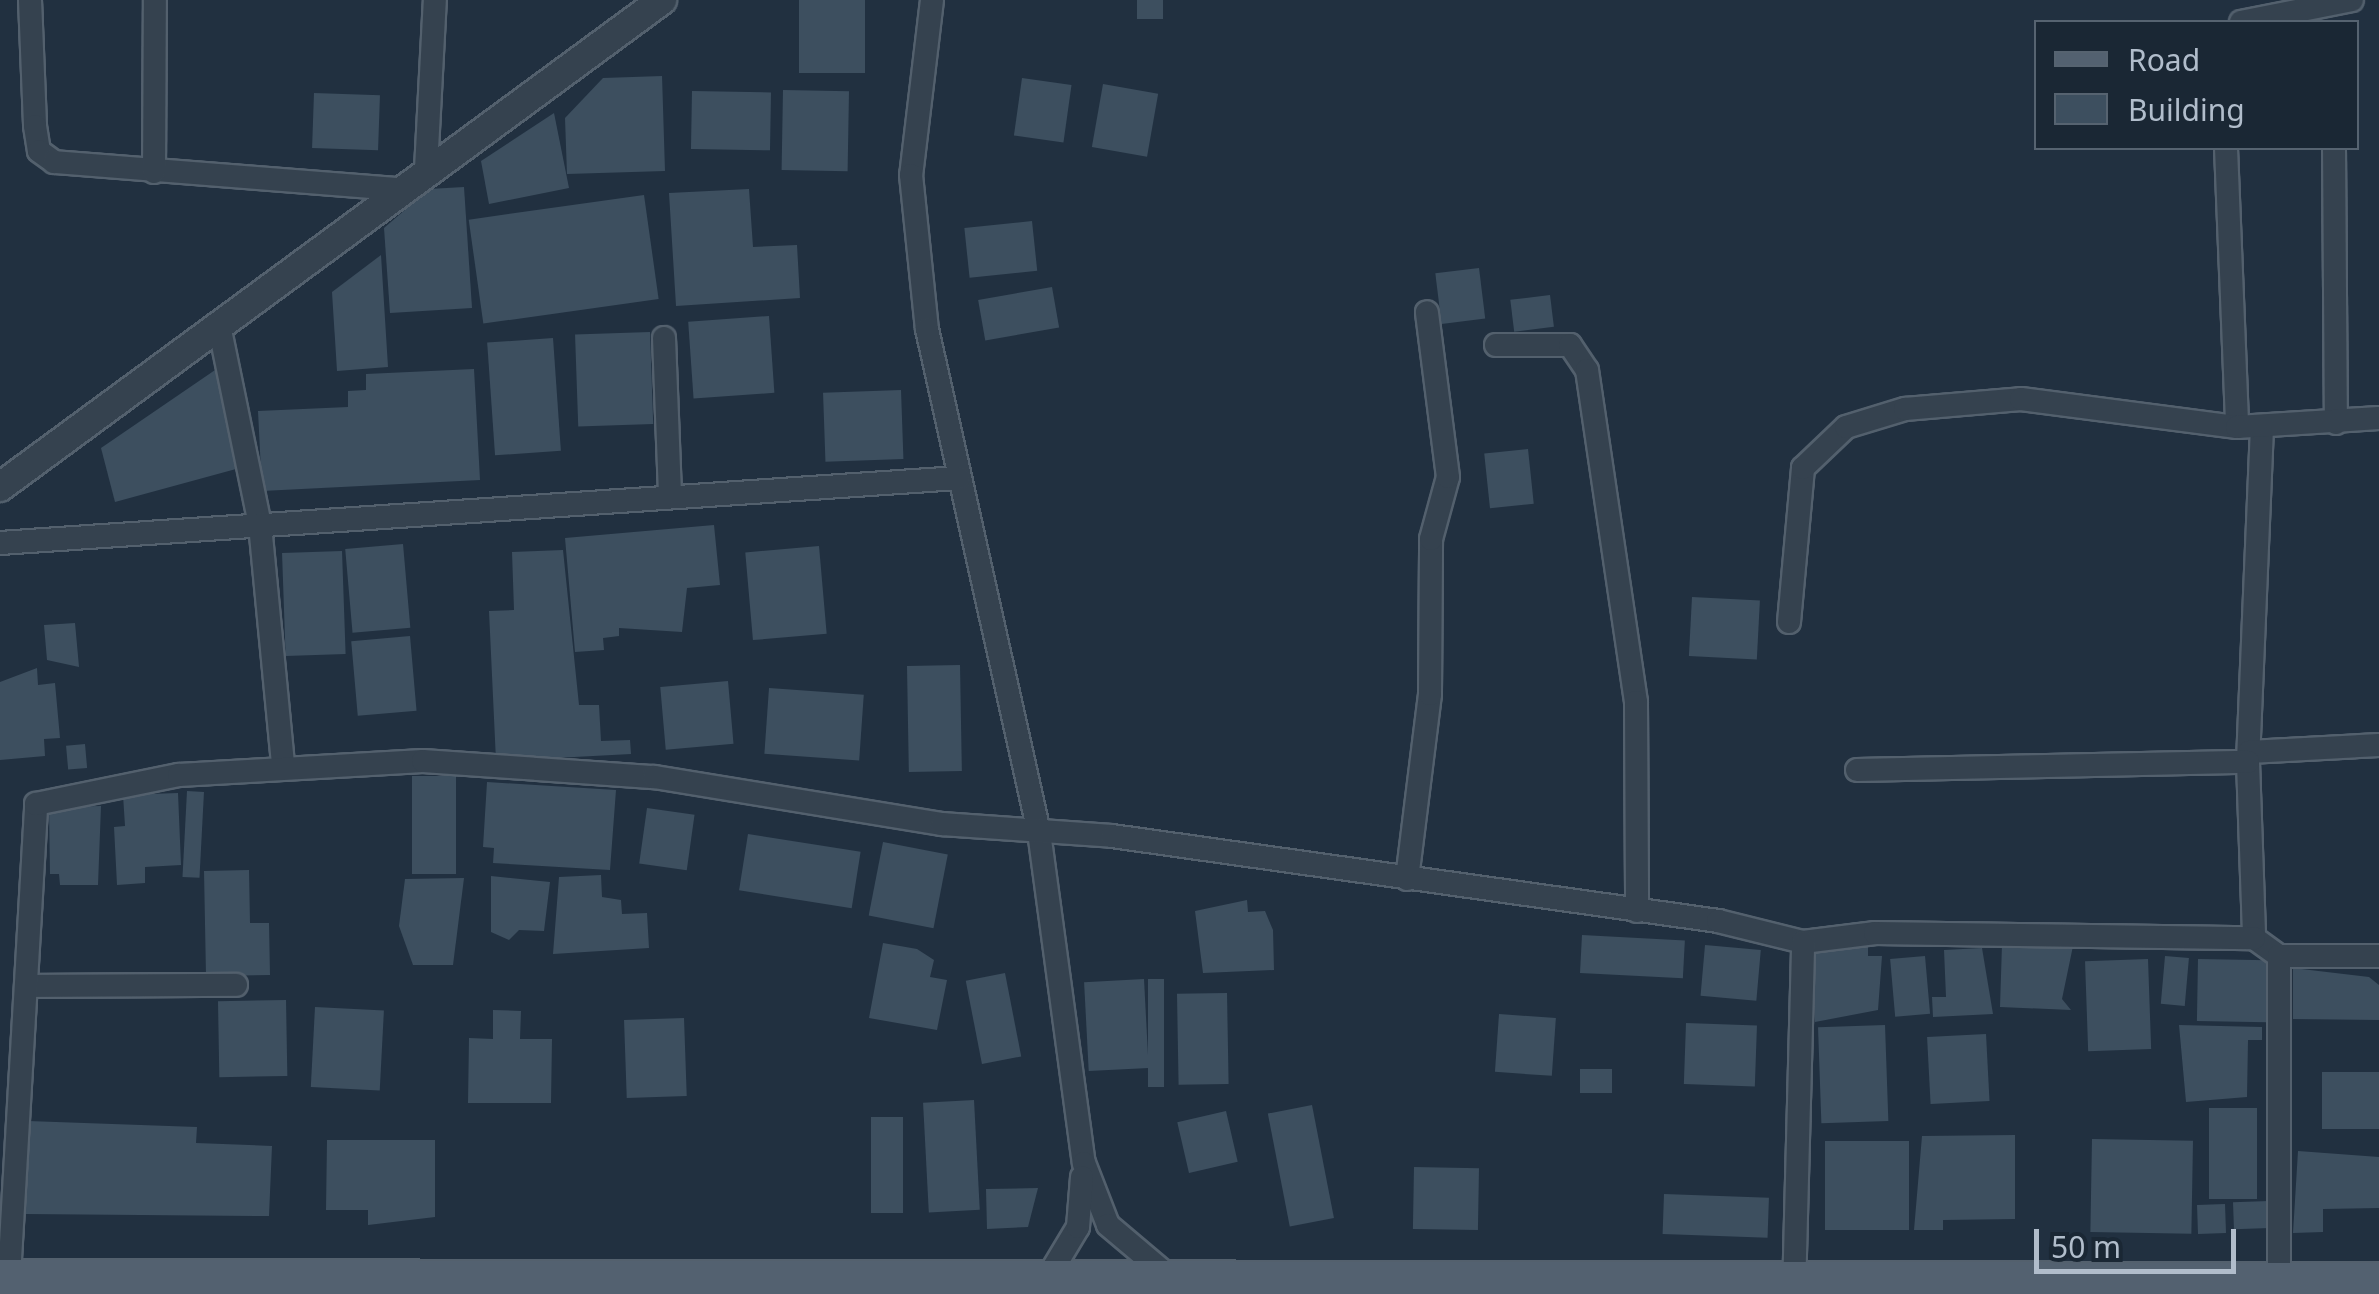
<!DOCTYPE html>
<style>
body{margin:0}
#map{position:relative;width:2379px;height:1294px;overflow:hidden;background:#213040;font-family:"Noto Sans",sans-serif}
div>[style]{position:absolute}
.building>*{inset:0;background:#3d4f5f;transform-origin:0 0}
.roads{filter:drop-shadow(2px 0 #53606d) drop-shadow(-2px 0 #53606d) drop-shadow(0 2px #53606d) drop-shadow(0 -2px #53606d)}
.minor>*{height:22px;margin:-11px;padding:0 11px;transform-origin:11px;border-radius:11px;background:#35424f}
.tertiary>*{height:28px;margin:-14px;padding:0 14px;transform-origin:14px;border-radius:14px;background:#35424f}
.primary>*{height:35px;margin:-17.5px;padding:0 17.5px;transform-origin:17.5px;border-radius:17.5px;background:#536170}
span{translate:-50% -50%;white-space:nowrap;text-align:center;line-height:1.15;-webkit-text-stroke:8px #1a2734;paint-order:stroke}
.legend{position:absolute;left:2034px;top:20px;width:325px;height:130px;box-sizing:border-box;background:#1a2734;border:2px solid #566370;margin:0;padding:12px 18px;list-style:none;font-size:30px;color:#b1bdcb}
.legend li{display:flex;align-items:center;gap:20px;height:50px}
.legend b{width:50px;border:2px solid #566370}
.scale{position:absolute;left:2034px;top:1229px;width:202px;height:45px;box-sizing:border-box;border:5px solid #b1bdcb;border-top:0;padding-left:12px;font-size:30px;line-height:35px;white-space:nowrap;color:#b1bdcb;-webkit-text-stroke:8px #1a2734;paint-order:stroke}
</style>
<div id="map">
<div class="building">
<div style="left:799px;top:0;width:66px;height:73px"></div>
<div style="left:1137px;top:0;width:26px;height:19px"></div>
<div style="clip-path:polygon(662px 76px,665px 171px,567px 174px,565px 118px,603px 78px)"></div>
<div style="left:1022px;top:78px;width:50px;height:58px;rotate:8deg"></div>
<div style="left:1103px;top:84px;width:56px;height:64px;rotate:10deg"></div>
<div style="left:783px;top:90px;width:66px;height:80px;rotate:1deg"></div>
<div style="left:692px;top:91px;width:79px;height:58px;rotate:1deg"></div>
<div style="left:314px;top:93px;width:66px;height:55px;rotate:2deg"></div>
<div style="clip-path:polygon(554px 113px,569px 188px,489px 204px,481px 161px)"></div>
<div style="clip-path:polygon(464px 187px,472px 308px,390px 313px,384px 228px,429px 189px)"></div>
<div style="clip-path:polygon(749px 189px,753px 247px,797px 245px,800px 298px,676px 306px,669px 193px)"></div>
<div style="left:644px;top:195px;width:105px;height:177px;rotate:82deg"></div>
<div style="left:1032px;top:221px;width:50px;height:68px;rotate:84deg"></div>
<div style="clip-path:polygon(381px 255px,388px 367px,337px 371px,332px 292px)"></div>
<div style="left:1479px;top:268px;width:51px;height:44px;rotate:83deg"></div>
<div style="left:1052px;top:287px;width:41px;height:75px;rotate:80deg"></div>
<div style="left:1550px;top:295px;width:32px;height:40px;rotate:83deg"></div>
<div style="left:769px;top:316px;width:77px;height:81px;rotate:86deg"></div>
<div style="left:650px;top:332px;width:92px;height:75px;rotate:88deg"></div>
<div style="left:553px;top:338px;width:113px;height:66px;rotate:86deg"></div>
<div style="clip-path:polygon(218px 368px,236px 469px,115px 502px,101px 448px)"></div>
<div style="clip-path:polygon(474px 369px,480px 480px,262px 491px,258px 411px,348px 407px,348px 391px,366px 390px,366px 374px)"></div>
<div style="left:901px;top:390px;width:69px;height:78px;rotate:88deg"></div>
<div style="left:1528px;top:449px;width:55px;height:44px;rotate:84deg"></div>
<div style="clip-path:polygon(714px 525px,720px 585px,687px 588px,682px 632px,619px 628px,619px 636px,603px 638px,604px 650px,575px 652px,565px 538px)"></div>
<div style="left:403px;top:544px;width:84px;height:58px;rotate:85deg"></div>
<div style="left:819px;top:546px;width:88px;height:74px;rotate:85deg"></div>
<div style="clip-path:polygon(563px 550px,579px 705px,599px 705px,601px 741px,630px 740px,631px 754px,496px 761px,489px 611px,514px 610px,512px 552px)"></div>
<div style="left:342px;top:551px;width:103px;height:60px;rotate:88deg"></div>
<div style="left:1692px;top:597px;width:68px;height:59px;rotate:3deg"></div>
<div style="clip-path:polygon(75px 623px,79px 667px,47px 660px,44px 625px)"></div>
<div style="left:410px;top:636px;width:75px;height:59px;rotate:85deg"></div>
<div style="left:960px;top:665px;width:106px;height:53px;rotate:89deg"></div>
<div style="clip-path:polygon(37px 668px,38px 685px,55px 683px,60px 738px,44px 739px,45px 756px,0 760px,0 682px)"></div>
<div style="left:728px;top:681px;width:63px;height:68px;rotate:85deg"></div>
<div style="left:769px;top:688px;width:95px;height:66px;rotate:4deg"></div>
<div style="left:85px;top:744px;width:24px;height:19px;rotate:85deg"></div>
<div style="left:412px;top:776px;width:44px;height:98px"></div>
<div style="clip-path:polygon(487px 782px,616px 790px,610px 870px,493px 863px,494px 848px,483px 847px)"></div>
<div style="left:187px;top:791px;width:17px;height:86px;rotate:3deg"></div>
<div style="clip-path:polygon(178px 793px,181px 865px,145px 867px,145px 883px,117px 885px,114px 827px,125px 826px,123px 795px)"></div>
<div style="clip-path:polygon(101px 806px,98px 885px,60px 885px,59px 874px,50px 874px,49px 807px)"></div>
<div style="left:647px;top:808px;width:48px;height:56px;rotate:8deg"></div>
<div style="left:748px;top:834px;width:114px;height:57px;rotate:9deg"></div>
<div style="left:883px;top:842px;width:66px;height:75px;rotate:11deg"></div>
<div style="clip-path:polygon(249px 870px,250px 923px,269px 923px,270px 975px,206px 976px,204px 871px)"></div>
<div style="clip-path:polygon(601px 875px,602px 897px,621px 900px,622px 914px,647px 913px,649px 948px,553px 954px,559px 877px)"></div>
<div style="clip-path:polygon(491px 876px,550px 882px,544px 931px,519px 930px,509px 940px,491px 932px)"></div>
<div style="clip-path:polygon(464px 878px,453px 965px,413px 965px,399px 926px,405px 879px)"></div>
<div style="clip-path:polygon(1247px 900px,1248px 912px,1265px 911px,1273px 930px,1274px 970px,1203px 973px,1195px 911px)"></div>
<div style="left:1582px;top:935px;width:103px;height:38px;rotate:3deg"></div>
<div style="clip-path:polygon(883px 943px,917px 949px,934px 960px,930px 977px,947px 980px,937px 1030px,869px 1018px)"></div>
<div style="clip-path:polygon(1868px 943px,1868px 956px,1882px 956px,1878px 1010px,1815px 1022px,1814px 944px)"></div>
<div style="clip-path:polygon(2002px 944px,2073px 946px,2062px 999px,2071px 1010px,2000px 1007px)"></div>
<div style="left:1705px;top:945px;width:56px;height:51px;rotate:5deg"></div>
<div style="clip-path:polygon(1982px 948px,1993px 1014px,1933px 1017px,1932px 997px,1946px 997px,1944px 950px)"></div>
<div style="left:1925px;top:956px;width:58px;height:35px;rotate:85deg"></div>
<div style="left:2165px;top:956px;width:24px;height:48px;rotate:5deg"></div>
<div style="left:2148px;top:959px;width:90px;height:63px;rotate:88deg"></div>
<div style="left:2198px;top:959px;width:70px;height:62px;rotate:1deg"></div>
<div style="clip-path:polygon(2293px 968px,2369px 977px,2379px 985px,2379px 1020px,2293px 1019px)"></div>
<div style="left:1005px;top:973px;width:85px;height:40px;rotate:79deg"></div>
<div style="left:1144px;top:979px;width:89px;height:60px;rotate:87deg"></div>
<div style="left:1148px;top:979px;width:16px;height:108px"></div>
<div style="left:1227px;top:993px;width:91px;height:50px;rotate:89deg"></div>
<div style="left:286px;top:1000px;width:76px;height:68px;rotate:89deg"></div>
<div style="left:315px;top:1007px;width:69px;height:80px;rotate:3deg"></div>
<div style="clip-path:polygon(493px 1010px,521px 1011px,520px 1039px,552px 1039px,551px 1103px,468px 1103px,469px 1038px,493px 1039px)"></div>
<div style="left:1499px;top:1014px;width:57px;height:58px;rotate:4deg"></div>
<div style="left:684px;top:1018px;width:78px;height:60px;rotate:88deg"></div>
<div style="left:1686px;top:1023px;width:71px;height:61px;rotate:2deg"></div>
<div style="left:1885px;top:1025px;width:96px;height:67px;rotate:88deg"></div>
<div style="clip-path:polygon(2179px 1025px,2262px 1027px,2262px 1040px,2248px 1040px,2247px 1097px,2186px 1102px)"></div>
<div style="left:1986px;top:1034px;width:67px;height:59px;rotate:87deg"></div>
<div style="left:1580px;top:1069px;width:32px;height:24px"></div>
<div style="left:2379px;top:1072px;width:57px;height:57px;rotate:90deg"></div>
<div style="left:974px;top:1100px;width:110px;height:51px;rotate:87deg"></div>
<div style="left:1312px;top:1105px;width:115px;height:45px;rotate:79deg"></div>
<div style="left:2209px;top:1108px;width:48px;height:91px"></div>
<div style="left:1226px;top:1111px;width:52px;height:50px;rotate:77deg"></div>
<div style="left:871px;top:1117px;width:32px;height:96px"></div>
<div style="clip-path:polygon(28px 1121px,197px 1127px,196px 1143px,272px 1146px,269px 1216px,25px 1214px)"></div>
<div style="clip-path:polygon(2015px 1135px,2015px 1219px,1943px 1220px,1943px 1230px,1914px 1230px,1922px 1136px)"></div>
<div style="left:2092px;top:1139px;width:101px;height:93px;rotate:1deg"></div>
<div style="clip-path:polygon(327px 1140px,435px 1140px,435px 1217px,368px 1225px,368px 1210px,326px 1210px)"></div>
<div style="left:1825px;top:1141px;width:84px;height:89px"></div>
<div style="clip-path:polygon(2298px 1151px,2379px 1157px,2379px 1208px,2323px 1209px,2323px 1232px,2293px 1233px)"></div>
<div style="left:1414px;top:1167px;width:65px;height:62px;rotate:1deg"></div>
<div style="clip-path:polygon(1038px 1188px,1028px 1227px,987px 1229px,986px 1189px)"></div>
<div style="left:1664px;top:1194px;width:105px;height:40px;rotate:2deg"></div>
<div style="left:2269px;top:1201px;width:27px;height:36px;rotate:88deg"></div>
<div style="left:2225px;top:1204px;width:29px;height:28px;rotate:88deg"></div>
</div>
<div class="roads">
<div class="minor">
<div style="left:30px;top:0;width:126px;rotate:87.7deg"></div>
<div style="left:35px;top:126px;width:25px;rotate:81deg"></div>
<div style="left:39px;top:151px;width:19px;rotate:36deg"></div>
<div style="left:54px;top:162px;width:342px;rotate:4.5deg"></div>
<div style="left:932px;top:0;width:176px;rotate:96.8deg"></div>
<div style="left:911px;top:175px;width:155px;rotate:84.1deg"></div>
<div style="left:927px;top:329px;width:515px;rotate:77.45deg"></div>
<div style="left:1039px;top:832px;width:334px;rotate:82.3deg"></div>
<div style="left:1084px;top:1163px;width:66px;rotate:68.8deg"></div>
<div style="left:1108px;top:1225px;width:82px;rotate:40.1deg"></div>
<div style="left:2241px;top:22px;width:113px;rotate:-11.2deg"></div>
<div style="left:2226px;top:148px;width:279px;rotate:87.7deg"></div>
<div style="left:2334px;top:148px;width:275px;rotate:89.6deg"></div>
<div style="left:426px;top:169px;width:169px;rotate:-87deg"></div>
<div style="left:154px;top:172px;width:172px;rotate:-89.7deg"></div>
<div style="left:219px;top:325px;width:204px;rotate:78.4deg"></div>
<div style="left:260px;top:525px;width:239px;rotate:84.5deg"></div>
<div style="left:664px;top:338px;width:158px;rotate:87.8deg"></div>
<div style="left:1496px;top:345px;width:74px"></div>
<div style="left:1570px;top:345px;width:30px;rotate:56deg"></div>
<div style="left:1587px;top:370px;width:336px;rotate:81.6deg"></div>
<div style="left:1636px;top:702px;width:209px;rotate:89.7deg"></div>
<div style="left:2262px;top:427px;width:335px;rotate:92.4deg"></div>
<div style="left:2248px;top:762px;width:176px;rotate:88deg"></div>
<div style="left:2254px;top:938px;width:31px;rotate:36deg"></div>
<div style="left:2279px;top:956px;width:100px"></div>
<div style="left:0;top:543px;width:961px;rotate:-3.88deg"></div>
<div style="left:1789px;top:622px;width:155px;rotate:-84.8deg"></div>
<div style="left:1803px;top:468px;width:59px;rotate:-43.6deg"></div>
<div style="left:1846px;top:427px;width:62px;rotate:-17deg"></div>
<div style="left:1905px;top:409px;width:116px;rotate:-4.9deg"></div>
<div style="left:2021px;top:399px;width:218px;rotate:7.4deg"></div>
<div style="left:2237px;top:427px;width:142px;rotate:-3.6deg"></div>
<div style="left:2249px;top:752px;width:130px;rotate:-3.1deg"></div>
<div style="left:1857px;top:770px;width:391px;rotate:-1.2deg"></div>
<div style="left:1407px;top:879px;width:186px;rotate:-82.9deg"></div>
<div style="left:1430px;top:694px;width:155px;rotate:-89.6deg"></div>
<div style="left:1431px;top:539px;width:64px;rotate:-74.7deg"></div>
<div style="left:1448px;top:477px;width:166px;rotate:-97.3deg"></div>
<div style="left:31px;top:986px;width:205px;rotate:-0.3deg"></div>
<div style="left:9px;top:1277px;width:474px;rotate:-86.7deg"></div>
<div style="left:36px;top:804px;width:146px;rotate:-11.5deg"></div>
<div style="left:179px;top:775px;width:244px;rotate:-3.3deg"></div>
<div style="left:423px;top:761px;width:232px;rotate:4deg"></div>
<div style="left:654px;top:777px;width:292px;rotate:9.3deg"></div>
<div style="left:942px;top:824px;width:170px;rotate:4deg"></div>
<div style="left:1112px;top:836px;width:612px;rotate:7.98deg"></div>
<div style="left:1718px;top:921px;width:88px;rotate:13.9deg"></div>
<div style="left:1803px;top:942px;width:73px;rotate:-7.1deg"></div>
<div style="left:1875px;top:933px;width:379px;rotate:0.8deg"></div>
<div style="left:1048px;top:1277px;width:58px;rotate:-59deg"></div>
<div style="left:1078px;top:1227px;width:50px;rotate:-85.4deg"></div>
<div style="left:2279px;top:1280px;width:324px;rotate:-90deg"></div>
<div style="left:1794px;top:1293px;width:351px;rotate:-88.5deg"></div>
</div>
<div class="tertiary">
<div style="left:0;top:487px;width:822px;rotate:-36.34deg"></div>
</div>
<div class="primary">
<div style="left:0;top:1277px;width:2379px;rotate:0.07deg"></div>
</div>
</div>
<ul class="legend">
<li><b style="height:12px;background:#536170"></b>Road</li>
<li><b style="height:28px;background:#3d4f5f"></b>Building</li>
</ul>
<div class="scale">50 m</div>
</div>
